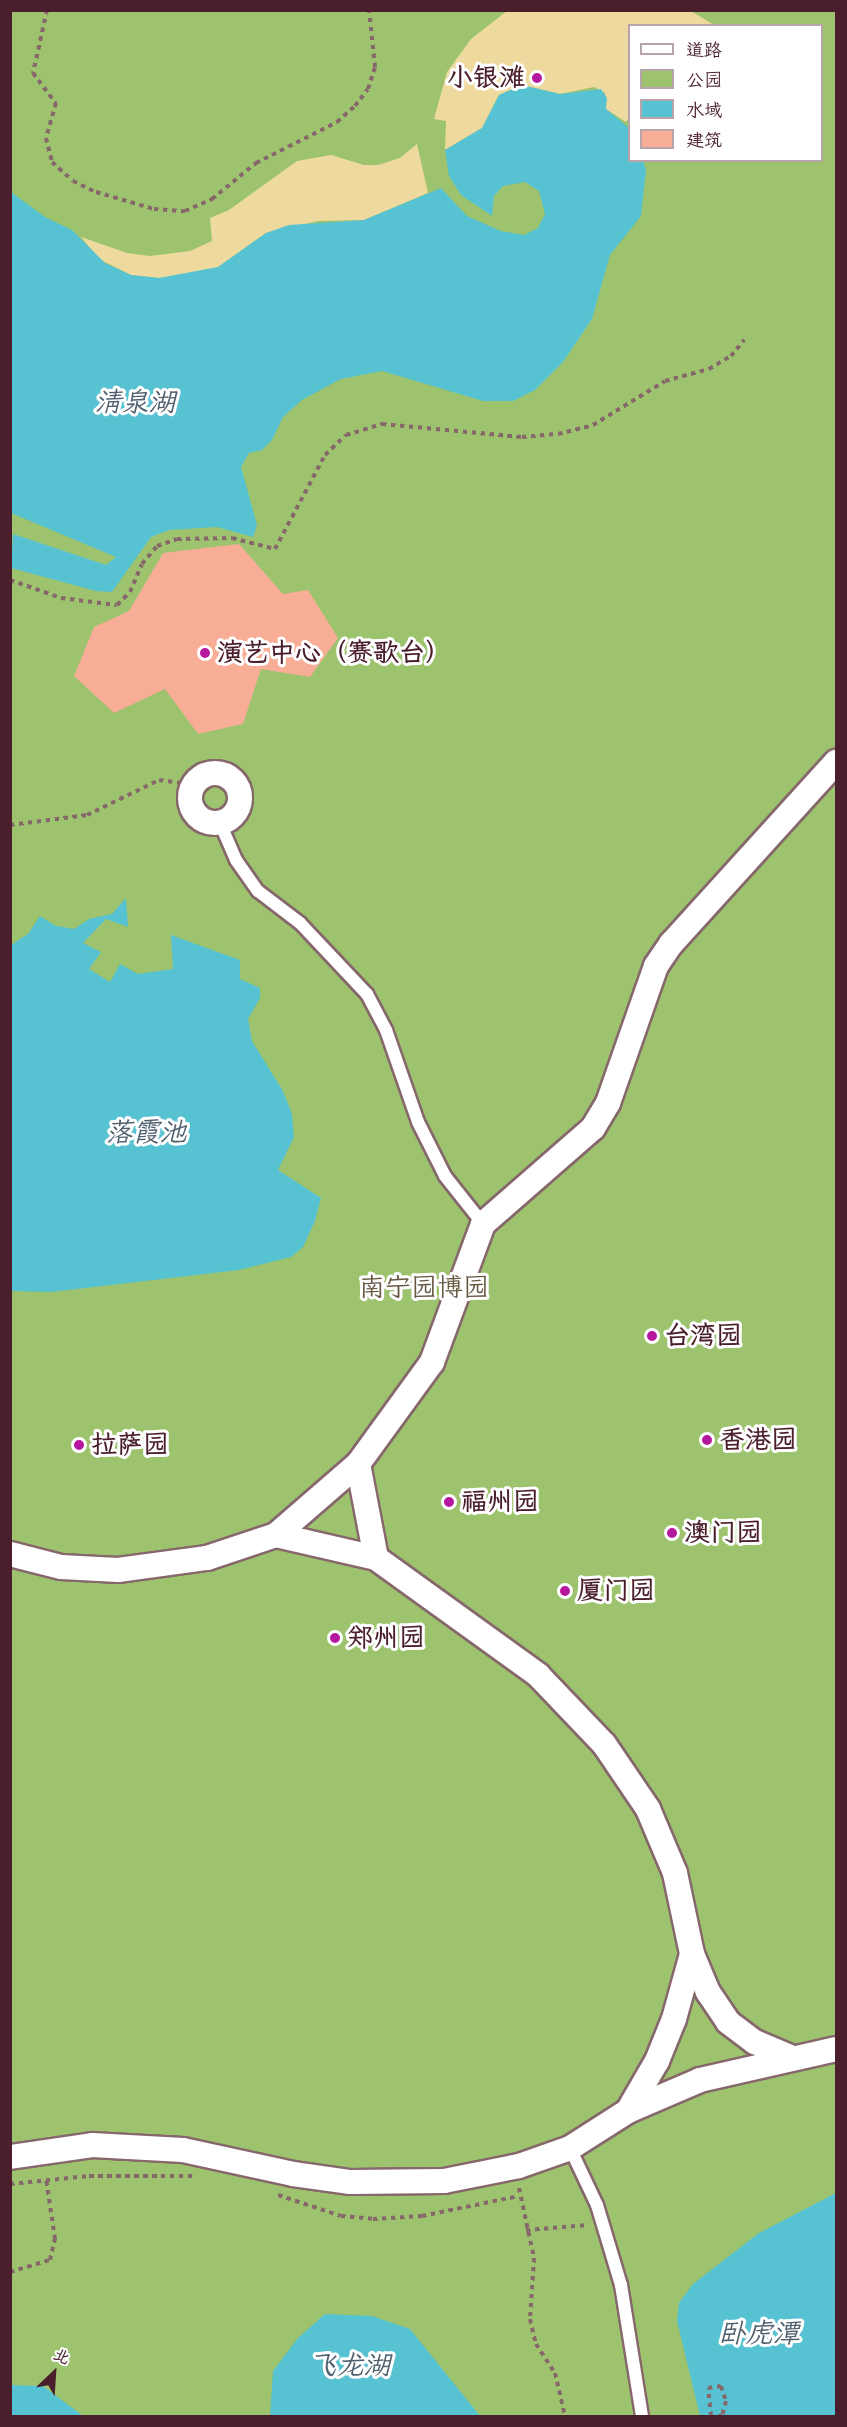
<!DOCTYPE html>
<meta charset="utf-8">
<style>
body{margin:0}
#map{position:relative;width:847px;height:2427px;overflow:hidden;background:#f6f1e1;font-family:Caveat,"LXGW WenKai TC",sans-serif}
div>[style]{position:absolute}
.green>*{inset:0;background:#9dc36e}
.sand>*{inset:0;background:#eeda9e}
.water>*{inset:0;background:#57c2d2}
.building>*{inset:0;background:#f7ad96}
.path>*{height:4px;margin-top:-2px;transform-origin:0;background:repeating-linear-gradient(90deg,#86686b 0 4.5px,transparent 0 9px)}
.roads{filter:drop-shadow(2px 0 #86686b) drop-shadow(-2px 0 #86686b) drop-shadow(0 2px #86686b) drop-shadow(0 -2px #86686b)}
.lane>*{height:12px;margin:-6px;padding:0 6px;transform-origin:6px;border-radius:6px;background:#fff}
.street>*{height:24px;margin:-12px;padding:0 12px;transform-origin:12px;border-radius:12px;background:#fff}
.street>.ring{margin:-12px;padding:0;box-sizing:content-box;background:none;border:24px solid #fff;border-radius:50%}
.dots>*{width:16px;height:16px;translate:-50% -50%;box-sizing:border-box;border:3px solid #fff;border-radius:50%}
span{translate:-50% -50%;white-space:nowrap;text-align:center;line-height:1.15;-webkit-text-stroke:6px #fff;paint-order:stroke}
.poi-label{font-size:26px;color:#4a1f2b;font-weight:700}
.right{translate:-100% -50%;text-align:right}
.left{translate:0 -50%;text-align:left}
.park-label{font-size:26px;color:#675842}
.water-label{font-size:27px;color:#4f606e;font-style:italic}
.frame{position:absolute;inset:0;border:12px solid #4a1f2b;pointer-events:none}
.legend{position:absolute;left:628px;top:24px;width:195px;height:138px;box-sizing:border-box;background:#fff;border:2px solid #b7a5aa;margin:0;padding:8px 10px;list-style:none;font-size:18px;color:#4a1f2b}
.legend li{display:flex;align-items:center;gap:12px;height:30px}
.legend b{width:30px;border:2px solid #b7a5aa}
.north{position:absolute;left:24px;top:2343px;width:60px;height:60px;-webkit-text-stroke:4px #fff;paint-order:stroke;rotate:25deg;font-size:16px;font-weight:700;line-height:24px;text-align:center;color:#4a1f2b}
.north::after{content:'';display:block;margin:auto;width:21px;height:27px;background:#4a1f2b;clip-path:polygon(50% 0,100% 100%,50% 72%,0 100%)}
</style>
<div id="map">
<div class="green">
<div style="clip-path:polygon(evenodd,11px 11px,836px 11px,836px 2416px,11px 2416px,11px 11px,630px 26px,822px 26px,822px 160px,630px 160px,630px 26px)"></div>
</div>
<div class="sand">
<div style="clip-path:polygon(507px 11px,691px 11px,714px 25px,630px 26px,630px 116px,626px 122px,606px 109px,605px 93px,594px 87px,560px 94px,522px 85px,499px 95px,482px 128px,445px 150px,446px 121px,434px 119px,447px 72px,471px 39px)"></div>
<div style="clip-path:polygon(417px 144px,428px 193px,364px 220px,318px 221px,266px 233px,218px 267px,199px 274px,159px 278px,131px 275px,99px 259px,81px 237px,127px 253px,150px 256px,190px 251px,212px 241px,210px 218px,229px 210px,297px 161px,331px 155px,364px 165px,378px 165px,400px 158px)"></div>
</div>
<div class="water">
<div style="clip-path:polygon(522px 85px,560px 94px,601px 89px,607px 98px,606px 109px,629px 128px,630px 160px,643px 161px,646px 170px,641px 216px,610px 255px,592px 319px,563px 362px,535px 390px,513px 401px,483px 401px,382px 371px,341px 379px,302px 400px,283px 417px,272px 440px,262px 450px,249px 453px,241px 467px,257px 525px,253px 537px,217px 527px,169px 530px,151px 537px,112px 592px,96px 591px,11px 568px,13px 534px,106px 565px,116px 557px,11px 513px,11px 192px,45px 217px,72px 230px,105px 263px,131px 275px,159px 278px,218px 267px,266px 233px,289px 225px,364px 220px,441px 188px,467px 216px,501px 231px,524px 235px,538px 228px,545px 214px,539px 191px,525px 182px,503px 186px,494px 196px,492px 216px,461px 195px,449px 176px,445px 150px,482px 128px,499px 95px)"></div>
<div style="clip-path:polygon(126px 898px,128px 927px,106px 919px,83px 943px,101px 952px,89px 969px,110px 982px,120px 964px,138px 974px,173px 969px,171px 935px,240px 960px,240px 979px,260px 988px,260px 998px,248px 1019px,252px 1041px,283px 1091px,292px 1114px,294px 1137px,278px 1170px,321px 1198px,315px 1221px,303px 1247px,291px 1257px,239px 1270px,51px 1292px,11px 1291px,11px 945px,28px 934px,40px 916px,56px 926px,74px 929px,89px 919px,112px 914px)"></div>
<div style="clip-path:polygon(836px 2193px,836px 2416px,700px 2416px,677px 2321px,679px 2303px,693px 2284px,759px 2233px)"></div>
<div style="clip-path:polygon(325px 2314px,372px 2316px,410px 2329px,480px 2416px,270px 2416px,273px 2371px,298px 2338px)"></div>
<div style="clip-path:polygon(11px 2385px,43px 2386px,83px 2416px,11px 2416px)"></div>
</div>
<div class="building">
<div style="clip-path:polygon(239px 544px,283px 594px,308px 590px,338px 638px,310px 677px,261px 669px,243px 724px,198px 734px,165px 689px,114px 713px,74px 676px,94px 627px,129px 611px,163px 553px)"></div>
</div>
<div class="path">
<div style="left:47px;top:10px;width:65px;rotate:102.5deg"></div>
<div style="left:33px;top:73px;width:38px;rotate:53deg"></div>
<div style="left:56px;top:103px;width:36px;rotate:106deg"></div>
<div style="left:46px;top:138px;width:25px;rotate:76deg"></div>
<div style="left:52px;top:162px;width:28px;rotate:42deg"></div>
<div style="left:73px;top:181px;width:25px;rotate:26deg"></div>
<div style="left:96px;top:192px;width:60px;rotate:16.3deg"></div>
<div style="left:154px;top:209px;width:31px;rotate:4deg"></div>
<div style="left:185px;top:211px;width:30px;rotate:-24deg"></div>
<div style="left:212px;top:199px;width:57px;rotate:-39.3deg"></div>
<div style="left:256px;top:163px;width:91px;rotate:-26.8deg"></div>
<div style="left:337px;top:122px;width:24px;rotate:-42deg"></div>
<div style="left:355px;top:106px;width:21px;rotate:-53deg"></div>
<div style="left:368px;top:89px;width:23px;rotate:-72deg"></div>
<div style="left:375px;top:67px;width:57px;rotate:-96deg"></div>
<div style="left:10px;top:580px;width:54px;rotate:19.4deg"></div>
<div style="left:61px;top:598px;width:56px;rotate:7.1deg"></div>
<div style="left:117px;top:605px;width:18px;rotate:-45deg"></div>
<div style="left:130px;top:592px;width:30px;rotate:-67deg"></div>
<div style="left:142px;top:564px;width:23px;rotate:-50deg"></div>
<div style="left:157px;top:546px;width:21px;rotate:-19deg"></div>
<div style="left:177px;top:539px;width:55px;rotate:-1deg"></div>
<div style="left:232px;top:538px;width:44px;rotate:14.3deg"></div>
<div style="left:275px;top:549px;width:106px;rotate:-62deg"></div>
<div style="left:325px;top:455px;width:29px;rotate:-44deg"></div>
<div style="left:346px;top:435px;width:38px;rotate:-17deg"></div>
<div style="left:382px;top:424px;width:141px;rotate:5.3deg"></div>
<div style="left:522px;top:437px;width:36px;rotate:-5deg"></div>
<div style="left:558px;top:434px;width:36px;rotate:-14deg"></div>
<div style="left:593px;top:425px;width:84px;rotate:-31.4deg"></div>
<div style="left:665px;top:381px;width:46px;rotate:-15.3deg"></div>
<div style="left:709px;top:369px;width:26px;rotate:-31deg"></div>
<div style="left:731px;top:356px;width:21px;rotate:-51deg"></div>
<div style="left:10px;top:825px;width:78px;rotate:-7.4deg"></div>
<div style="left:87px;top:815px;width:80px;rotate:-25.9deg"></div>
<div style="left:159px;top:780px;width:35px;rotate:8deg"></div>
<div style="left:10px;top:2184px;width:79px;rotate:-5.8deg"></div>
<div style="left:89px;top:2176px;width:103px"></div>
<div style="left:519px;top:2188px;width:72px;rotate:77.9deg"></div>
<div style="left:534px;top:2258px;width:61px;rotate:93.8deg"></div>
<div style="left:530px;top:2319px;width:26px;rotate:77deg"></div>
<div style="left:536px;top:2344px;width:35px;rotate:57deg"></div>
<div style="left:555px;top:2373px;width:44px;rotate:76.9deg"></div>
<div style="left:278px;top:2195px;width:66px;rotate:18.4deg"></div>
<div style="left:341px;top:2216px;width:32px;rotate:5deg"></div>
<div style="left:373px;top:2219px;width:49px;rotate:-3.5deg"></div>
<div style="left:422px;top:2216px;width:99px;rotate:-11.7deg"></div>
<div style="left:526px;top:2230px;width:62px;rotate:-4.6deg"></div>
<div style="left:10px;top:2272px;width:42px;rotate:-16.7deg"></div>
<div style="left:50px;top:2260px;width:22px;rotate:-77deg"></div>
<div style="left:55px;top:2239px;width:62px;rotate:-98.4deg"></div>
<div style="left:711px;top:2416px;width:28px;rotate:-96deg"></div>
<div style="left:708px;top:2388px;width:13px;rotate:-9deg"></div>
<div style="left:721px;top:2386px;width:16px;rotate:72deg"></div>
<div style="left:726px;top:2401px;width:16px;rotate:105deg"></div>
<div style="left:722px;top:2416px;width:4px;rotate:180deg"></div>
</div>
<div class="roads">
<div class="lane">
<div style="left:220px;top:823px;width:40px;rotate:66.6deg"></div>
<div style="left:236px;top:860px;width:38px;rotate:55deg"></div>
<div style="left:258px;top:891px;width:53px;rotate:37.3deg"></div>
<div style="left:300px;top:923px;width:98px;rotate:46.7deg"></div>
<div style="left:367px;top:994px;width:41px;rotate:62.2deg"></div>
<div style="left:386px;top:1030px;width:97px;rotate:70.8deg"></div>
<div style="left:418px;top:1122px;width:60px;rotate:63.4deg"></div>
<div style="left:445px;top:1176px;width:61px;rotate:51.6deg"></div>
<div style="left:570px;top:2148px;width:63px;rotate:64.7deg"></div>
<div style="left:597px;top:2205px;width:84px;rotate:73.3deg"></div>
<div style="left:621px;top:2285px;width:133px;rotate:80.9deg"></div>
</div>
<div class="street">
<div class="ring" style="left:190px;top:773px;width:26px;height:26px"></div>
<div style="left:276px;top:1535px;width:108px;rotate:-40.9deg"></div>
<div style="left:10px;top:1554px;width:53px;rotate:14.3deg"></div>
<div style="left:61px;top:1567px;width:57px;rotate:3deg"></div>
<div style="left:118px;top:1570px;width:90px;rotate:-7.7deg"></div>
<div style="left:207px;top:1558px;width:73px;rotate:-18.4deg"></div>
<div style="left:276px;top:1535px;width:103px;rotate:13deg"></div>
<div style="left:376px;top:1558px;width:96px;rotate:-100.8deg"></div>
<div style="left:358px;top:1464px;width:126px;rotate:-54deg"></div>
<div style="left:432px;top:1362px;width:147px;rotate:-69.7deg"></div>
<div style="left:483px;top:1224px;width:146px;rotate:-41.1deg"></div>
<div style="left:593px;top:1128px;width:29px;rotate:-59deg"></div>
<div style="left:608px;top:1103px;width:145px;rotate:-70.7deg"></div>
<div style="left:656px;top:966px;width:27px;rotate:-56deg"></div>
<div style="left:671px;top:944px;width:246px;rotate:-47.8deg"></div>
<div style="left:376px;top:1558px;width:200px;rotate:35.8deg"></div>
<div style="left:538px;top:1675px;width:95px;rotate:46.3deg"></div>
<div style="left:604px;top:1744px;width:78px;rotate:55.9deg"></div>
<div style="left:648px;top:1809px;width:69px;rotate:67.1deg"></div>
<div style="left:675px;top:1873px;width:83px;rotate:78.1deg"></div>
<div style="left:692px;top:1954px;width:41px;rotate:67.2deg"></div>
<div style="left:708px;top:1992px;width:36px;rotate:56deg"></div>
<div style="left:728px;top:2022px;width:34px;rotate:37deg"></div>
<div style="left:755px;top:2042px;width:39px;rotate:23deg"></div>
<div style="left:628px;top:2111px;width:58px;rotate:-59.9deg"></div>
<div style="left:657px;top:2061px;width:45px;rotate:-68deg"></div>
<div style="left:674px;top:2019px;width:67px;rotate:-74.5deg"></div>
<div style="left:10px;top:2157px;width:83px;rotate:-8.3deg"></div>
<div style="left:92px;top:2145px;width:91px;rotate:3.1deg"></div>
<div style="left:183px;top:2150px;width:113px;rotate:12.3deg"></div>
<div style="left:293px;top:2174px;width:58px;rotate:8deg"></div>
<div style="left:350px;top:2182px;width:94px;rotate:-0.6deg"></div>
<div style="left:444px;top:2181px;width:76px;rotate:-11.3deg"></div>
<div style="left:519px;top:2166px;width:54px;rotate:-19.4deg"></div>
<div style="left:570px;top:2148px;width:69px;rotate:-32.5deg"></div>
<div style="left:628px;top:2111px;width:78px;rotate:-23.3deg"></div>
<div style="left:700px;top:2080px;width:139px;rotate:-12.8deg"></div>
</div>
</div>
<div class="dots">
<div style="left:537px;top:78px;background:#b5179e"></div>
<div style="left:205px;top:653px;background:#b5179e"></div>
<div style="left:652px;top:1336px;background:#b5179e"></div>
<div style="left:707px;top:1440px;background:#b5179e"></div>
<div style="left:79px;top:1445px;background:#b5179e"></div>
<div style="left:449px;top:1502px;background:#b5179e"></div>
<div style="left:672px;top:1533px;background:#b5179e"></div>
<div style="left:565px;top:1591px;background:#b5179e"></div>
<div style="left:335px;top:1638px;background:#b5179e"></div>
</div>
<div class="poi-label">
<span class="right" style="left:525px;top:78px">小银滩</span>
<span class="left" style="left:217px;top:653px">演艺中心（赛歌台）</span>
<span class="left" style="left:664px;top:1336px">台湾园</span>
<span class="left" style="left:719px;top:1440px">香港园</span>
<span class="left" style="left:91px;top:1445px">拉萨园</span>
<span class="left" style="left:461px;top:1502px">福州园</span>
<span class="left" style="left:684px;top:1533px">澳门园</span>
<span class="left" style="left:577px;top:1591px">厦门园</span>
<span class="left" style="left:347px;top:1638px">郑州园</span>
</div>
<div class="park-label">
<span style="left:424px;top:1288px">南宁园博园</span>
</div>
<div class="water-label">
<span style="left:135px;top:403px">清泉湖</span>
<span style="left:146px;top:1133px">落霞池</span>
<span style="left:759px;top:2334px">卧虎潭</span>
<span style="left:350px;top:2366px">飞龙湖</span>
</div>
<div class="frame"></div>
<ul class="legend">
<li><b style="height:8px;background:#fff"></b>道路</li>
<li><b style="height:16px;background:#9dc36e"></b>公园</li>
<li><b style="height:16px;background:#57c2d2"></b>水域</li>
<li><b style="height:16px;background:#f7ad96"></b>建筑</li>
</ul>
<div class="north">北</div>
</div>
